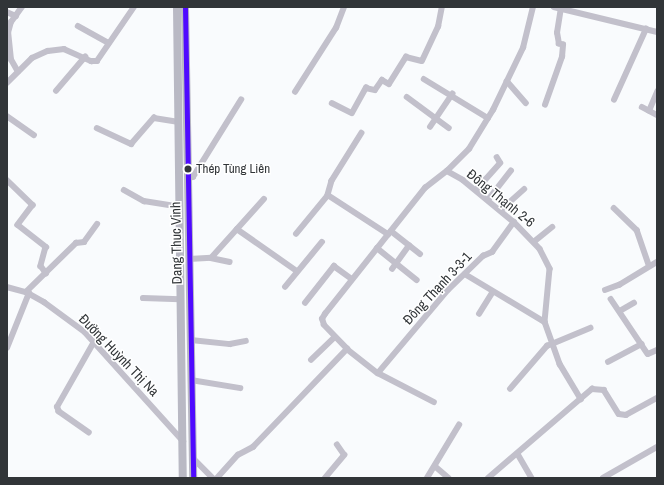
<!DOCTYPE html>
<meta charset="utf-8">
<style>
body{margin:0}
#map{position:relative;width:664px;height:485px;overflow:hidden;background:#f9fbfd;font-family:"Archivo Narrow",sans-serif}
div>[style]{position:absolute}
.street>*{height:5.5px;margin:-2.75px;padding:0 2.75px;transform-origin:2.75px;border-radius:2.75px;background:#c2c0cb}
.primary>*{height:8px;margin:-4px;padding:0 4px;transform-origin:4px;border-radius:4px;background:#b9b9c4}
.bus-1>*{height:5px;margin:-2.5px;padding:0 2.5px;transform-origin:2.5px;border-radius:2.5px;background:#4f0aff}
.dots>*{width:11px;height:11px;translate:-50% -50%;box-sizing:border-box;border:2px solid #fff;border-radius:50%}
span{translate:-50% -50%;white-space:nowrap;text-align:center;line-height:1.15;-webkit-text-stroke:3px #fff;paint-order:stroke}
.bus-label{font-size:13px;color:#313538}
.left{translate:0 -50%;text-align:left}
.street-label{font-size:14px;color:#313538}
.frame{position:absolute;inset:0;border:8px solid #313538;pointer-events:none}
</style>
<div id="map">
<div class="street">
<div style="left:554px;top:7px;width:106px;rotate:13.6deg"></div>
<div style="left:7px;top:12px;width:10px;rotate:24deg"></div>
<div style="left:78px;top:26px;width:35px;rotate:29deg"></div>
<div style="left:18px;top:72px;width:14px;rotate:-120deg"></div>
<div style="left:11px;top:60px;width:27px;rotate:-96deg"></div>
<div style="left:8px;top:33px;width:11px;rotate:-75deg"></div>
<div style="left:11px;top:22px;width:19px;rotate:-54deg"></div>
<div style="left:424px;top:79px;width:75px;rotate:31.4deg"></div>
<div style="left:507px;top:81px;width:29px;rotate:49deg"></div>
<div style="left:7px;top:83px;width:35px;rotate:-45deg"></div>
<div style="left:32px;top:58px;width:17px;rotate:-24deg"></div>
<div style="left:48px;top:51px;width:16px;rotate:-7deg"></div>
<div style="left:64px;top:49px;width:30px;rotate:24deg"></div>
<div style="left:91px;top:61px;width:6px"></div>
<div style="left:97px;top:61px;width:65px;rotate:-55.6deg"></div>
<div style="left:56px;top:91px;width:45px;rotate:-49.5deg"></div>
<div style="left:295px;top:92px;width:76px;rotate:-57.4deg"></div>
<div style="left:336px;top:28px;width:22px;rotate:-69deg"></div>
<div style="left:407px;top:97px;width:52px;rotate:36.4deg"></div>
<div style="left:614px;top:100px;width:78px;rotate:-65.7deg"></div>
<div style="left:332px;top:103px;width:22px;rotate:27deg"></div>
<div style="left:352px;top:113px;width:29px;rotate:-61deg"></div>
<div style="left:366px;top:88px;width:9px;rotate:13deg"></div>
<div style="left:375px;top:90px;width:12px;rotate:-55deg"></div>
<div style="left:382px;top:80px;width:8px;rotate:30deg"></div>
<div style="left:389px;top:84px;width:32px;rotate:-58deg"></div>
<div style="left:406px;top:57px;width:16px;rotate:14deg"></div>
<div style="left:422px;top:61px;width:38px;rotate:-65deg"></div>
<div style="left:438px;top:27px;width:20px;rotate:-79deg"></div>
<div style="left:545px;top:105px;width:51px;rotate:-70.5deg"></div>
<div style="left:562px;top:57px;width:12px;rotate:-85deg"></div>
<div style="left:563px;top:45px;width:4px;rotate:-166deg"></div>
<div style="left:559px;top:44px;width:11px;rotate:-100deg"></div>
<div style="left:557px;top:33px;width:25px;rotate:-81deg"></div>
<div style="left:642px;top:107px;width:17px;rotate:28deg"></div>
<div style="left:649px;top:111px;width:21px;rotate:-67deg"></div>
<div style="left:7px;top:116px;width:33px;rotate:35deg"></div>
<div style="left:430px;top:127px;width:40px;rotate:-56deg"></div>
<div style="left:97px;top:128px;width:38px;rotate:25deg"></div>
<div style="left:131px;top:144px;width:35px;rotate:-49deg"></div>
<div style="left:154px;top:118px;width:25px;rotate:9deg"></div>
<div style="left:362px;top:133px;width:57px;rotate:122deg"></div>
<div style="left:332px;top:181px;width:15px;rotate:106deg"></div>
<div style="left:328px;top:195px;width:72px;rotate:33deg"></div>
<div style="left:447px;top:171px;width:31px;rotate:-45deg"></div>
<div style="left:469px;top:149px;width:46px;rotate:-58.4deg"></div>
<div style="left:493px;top:110px;width:69px;rotate:-64.2deg"></div>
<div style="left:523px;top:48px;width:42px;rotate:-76.3deg"></div>
<div style="left:189px;top:178px;width:4px;rotate:-14deg"></div>
<div style="left:193px;top:177px;width:91px;rotate:-58.1deg"></div>
<div style="left:7px;top:180px;width:36px;rotate:44deg"></div>
<div style="left:33px;top:205px;width:25px;rotate:127deg"></div>
<div style="left:18px;top:225px;width:36px;rotate:38deg"></div>
<div style="left:46px;top:247px;width:20px;rotate:105deg"></div>
<div style="left:41px;top:266px;width:9px;rotate:54deg"></div>
<div style="left:124px;top:190px;width:23px;rotate:29deg"></div>
<div style="left:144px;top:201px;width:36px;rotate:9deg"></div>
<div style="left:476px;top:190px;width:36px;rotate:-48deg"></div>
<div style="left:500px;top:163px;width:6px;rotate:-121deg"></div>
<div style="left:488px;top:200px;width:37px;rotate:-52deg"></div>
<div style="left:614px;top:208px;width:32px;rotate:44deg"></div>
<div style="left:637px;top:230px;width:36px;rotate:71deg"></div>
<div style="left:501px;top:210px;width:31px;rotate:-42deg"></div>
<div style="left:237px;top:229px;width:73px;rotate:35deg"></div>
<div style="left:391px;top:231px;width:37px;rotate:38deg"></div>
<div style="left:296px;top:234px;width:50px;rotate:-50.6deg"></div>
<div style="left:535px;top:241px;width:22px;rotate:-39deg"></div>
<div style="left:377px;top:248px;width:51px;rotate:38.7deg"></div>
<div style="left:211px;top:258px;width:19px;rotate:12deg"></div>
<div style="left:189px;top:259px;width:22px;rotate:-3deg"></div>
<div style="left:211px;top:258px;width:79px;rotate:-48.1deg"></div>
<div style="left:392px;top:269px;width:29px;rotate:-54deg"></div>
<div style="left:465px;top:274px;width:93px;rotate:31deg"></div>
<div style="left:7px;top:287px;width:20px;rotate:15deg"></div>
<div style="left:26px;top:292px;width:21px;rotate:29deg"></div>
<div style="left:44px;top:302px;width:51px;rotate:36.2deg"></div>
<div style="left:85px;top:332px;width:147px;rotate:48deg"></div>
<div style="left:285px;top:287px;width:58px;rotate:-50.6deg"></div>
<div style="left:605px;top:290px;width:15px;rotate:-20deg"></div>
<div style="left:619px;top:285px;width:44px;rotate:-31.2deg"></div>
<div style="left:26px;top:292px;width:70px;rotate:-44.4deg"></div>
<div style="left:76px;top:243px;width:8px;rotate:-7deg"></div>
<div style="left:84px;top:242px;width:22px;rotate:-54deg"></div>
<div style="left:143px;top:298px;width:37px;rotate:2deg"></div>
<div style="left:611px;top:299px;width:66px;rotate:56.1deg"></div>
<div style="left:648px;top:354px;width:10px;rotate:-24deg"></div>
<div style="left:305px;top:303px;width:47px;rotate:-51.9deg"></div>
<div style="left:334px;top:266px;width:22px;rotate:36deg"></div>
<div style="left:620px;top:311px;width:16px;rotate:-30deg"></div>
<div style="left:479px;top:314px;width:26px;rotate:-58deg"></div>
<div style="left:191px;top:340px;width:39px;rotate:6deg"></div>
<div style="left:230px;top:344px;width:16px;rotate:-11deg"></div>
<div style="left:7px;top:348px;width:59px;rotate:-68.2deg"></div>
<div style="left:347px;top:349px;width:33px;rotate:-134deg"></div>
<div style="left:324px;top:325px;width:6px;rotate:-108deg"></div>
<div style="left:322px;top:319px;width:6px;rotate:-59deg"></div>
<div style="left:325px;top:314px;width:161px;rotate:-51.6deg"></div>
<div style="left:425px;top:188px;width:28px;rotate:-38deg"></div>
<div style="left:447px;top:171px;width:18px;rotate:29deg"></div>
<div style="left:463px;top:180px;width:66px;rotate:39.5deg"></div>
<div style="left:514px;top:222px;width:37px;rotate:46deg"></div>
<div style="left:540px;top:249px;width:22px;rotate:63deg"></div>
<div style="left:550px;top:269px;width:53px;rotate:95.4deg"></div>
<div style="left:545px;top:322px;width:45px;rotate:70.3deg"></div>
<div style="left:560px;top:364px;width:41px;rotate:59deg"></div>
<div style="left:311px;top:360px;width:32px;rotate:-44deg"></div>
<div style="left:608px;top:362px;width:38px;rotate:-28deg"></div>
<div style="left:378px;top:373px;width:109px;rotate:-49.9deg"></div>
<div style="left:448px;top:290px;width:49px;rotate:-44.2deg"></div>
<div style="left:483px;top:256px;width:10px;rotate:-24deg"></div>
<div style="left:492px;top:252px;width:37px;rotate:-54deg"></div>
<div style="left:191px;top:380px;width:50px;rotate:9.3deg"></div>
<div style="left:510px;top:389px;width:57px;rotate:-49.3deg"></div>
<div style="left:547px;top:346px;width:47px;rotate:-22.7deg"></div>
<div style="left:89px;top:433px;width:37px;rotate:-145deg"></div>
<div style="left:59px;top:412px;width:5px;rotate:-112deg"></div>
<div style="left:57px;top:407px;width:75px;rotate:-60.4deg"></div>
<div style="left:518px;top:454px;width:28px;rotate:60deg"></div>
<div style="left:193px;top:458px;width:28px;rotate:45deg"></div>
<div style="left:435px;top:466px;width:18px;rotate:41deg"></div>
<div style="left:217px;top:478px;width:31px;rotate:-48deg"></div>
<div style="left:238px;top:455px;width:17px;rotate:-28deg"></div>
<div style="left:253px;top:447px;width:136px;rotate:-46.2deg"></div>
<div style="left:347px;top:349px;width:39px;rotate:38deg"></div>
<div style="left:378px;top:373px;width:63px;rotate:27.4deg"></div>
<div style="left:325px;top:478px;width:30px;rotate:-50deg"></div>
<div style="left:344px;top:455px;width:12px;rotate:-125deg"></div>
<div style="left:427px;top:478px;width:62px;rotate:-58.9deg"></div>
<div style="left:488px;top:478px;width:137px;rotate:-40.6deg"></div>
<div style="left:592px;top:389px;width:12px;rotate:5deg"></div>
<div style="left:604px;top:390px;width:28px;rotate:58deg"></div>
<div style="left:619px;top:414px;width:7px;rotate:8deg"></div>
<div style="left:626px;top:415px;width:35px;rotate:-29deg"></div>
<div style="left:603px;top:478px;width:62px;rotate:-29.9deg"></div>
</div>
<div class="primary">
<div style="left:177px;top:7px;width:471px;rotate:89.3deg"></div>
<div style="left:185px;top:7px;width:471px;rotate:89deg"></div>
</div>
<div class="bus-1">
<div style="left:185px;top:7px;width:471px;rotate:89deg"></div>
</div>
<div class="dots">
<div style="left:188px;top:169px;background:#313538"></div>
</div>
<div class="bus-label">
<span class="left" style="left:196px;top:169px">Thép Tùng Liên</span>
</div>
<div class="street-label">
<span style="left:501px;top:198px;rotate:39deg">Đông Thạnh 2-6</span>
<span style="left:176px;top:243px;rotate:-91deg">Dang Thuc Vinh</span>
<span style="left:437px;top:288px;rotate:-47deg">Đông Thạnh 3-3-1</span>
<span style="left:119px;top:355px;rotate:46deg">Đường Huỳnh Thị Na</span>
</div>
<div class="frame"></div>
</div>
